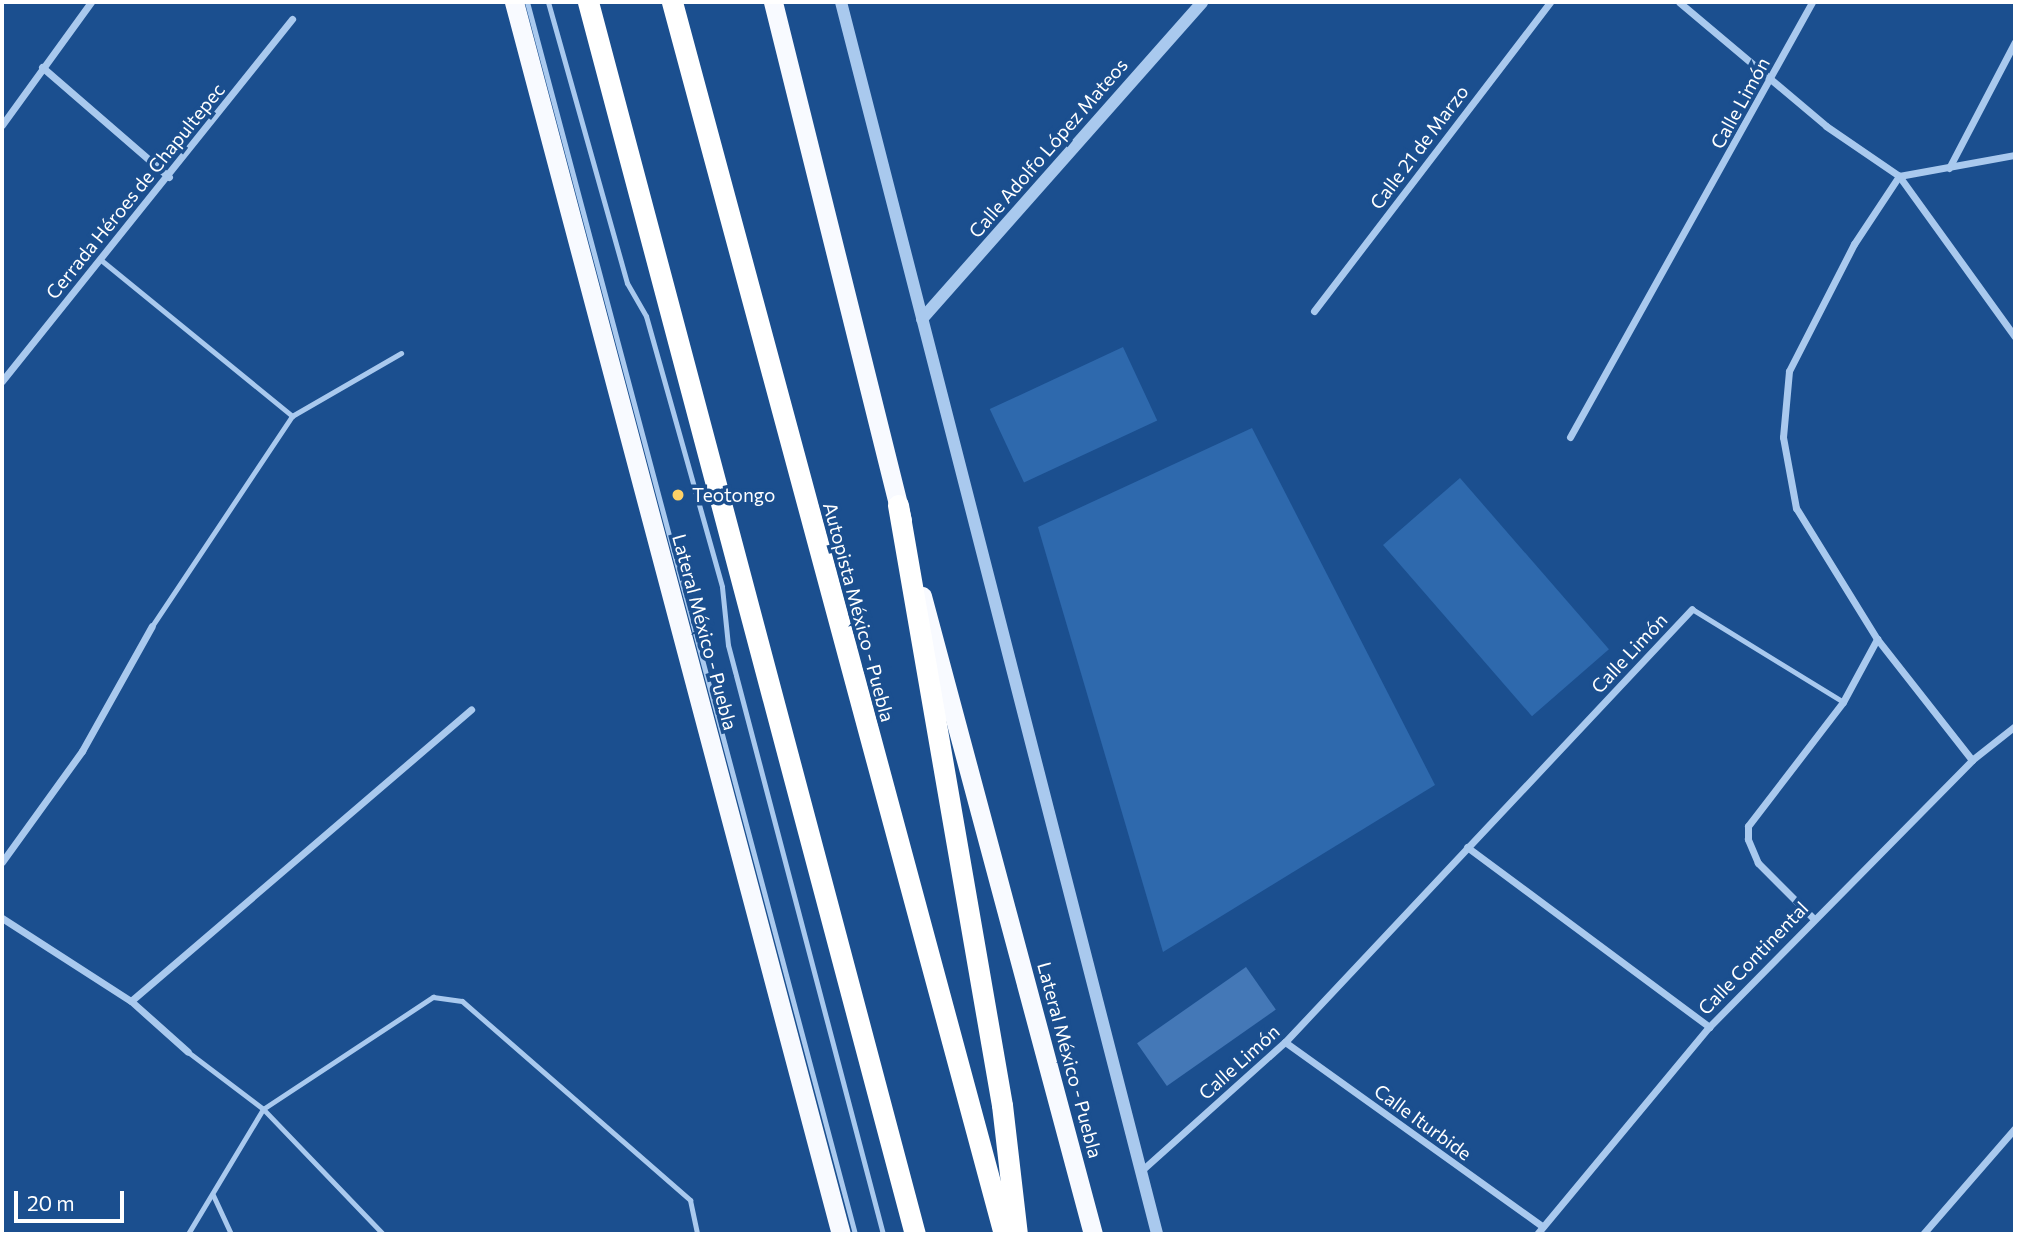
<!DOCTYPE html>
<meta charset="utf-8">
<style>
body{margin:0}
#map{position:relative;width:2017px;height:1236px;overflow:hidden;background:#1b4f8f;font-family:Commissioner,sans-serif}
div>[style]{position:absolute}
.green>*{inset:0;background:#2e69ad;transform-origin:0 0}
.building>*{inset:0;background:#4478b7;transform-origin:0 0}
.service>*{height:5px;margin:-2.5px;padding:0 2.5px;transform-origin:2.5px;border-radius:2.5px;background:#a9c9ee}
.minor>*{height:7px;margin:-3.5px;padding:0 3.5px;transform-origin:3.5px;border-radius:3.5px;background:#a9c9ee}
.tertiary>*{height:12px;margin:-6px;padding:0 6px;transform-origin:6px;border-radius:6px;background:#a9c9ee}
.trunk>*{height:19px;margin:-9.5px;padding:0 9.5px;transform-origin:9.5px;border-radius:9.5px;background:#f8faff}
.motorway>*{height:21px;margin:-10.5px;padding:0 10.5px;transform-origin:10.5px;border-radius:10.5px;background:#fff}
.dots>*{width:19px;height:19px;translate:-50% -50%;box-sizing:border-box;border:4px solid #1b4f8f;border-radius:50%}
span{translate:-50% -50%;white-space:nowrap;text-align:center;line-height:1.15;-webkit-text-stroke:7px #1b4f8f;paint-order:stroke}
.street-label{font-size:19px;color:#fff}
.poi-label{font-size:19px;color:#fff}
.left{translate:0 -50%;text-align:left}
.frame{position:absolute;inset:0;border:4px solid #fff;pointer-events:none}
.scale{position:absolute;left:14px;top:1191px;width:110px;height:32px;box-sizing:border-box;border:4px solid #fff;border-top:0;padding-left:9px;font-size:21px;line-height:24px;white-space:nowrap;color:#fff;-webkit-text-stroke:5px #1b4f8f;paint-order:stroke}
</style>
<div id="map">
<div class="green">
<div style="left:1123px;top:347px;width:81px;height:147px;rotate:65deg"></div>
<div style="clip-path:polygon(1252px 428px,1435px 785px,1163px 952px,1038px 527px)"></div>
<div style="left:1460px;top:478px;width:227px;height:102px;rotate:49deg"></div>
</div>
<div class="building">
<div style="left:1246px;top:967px;width:52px;height:133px;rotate:55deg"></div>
</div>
<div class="service">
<div style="left:527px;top:2px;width:1275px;rotate:75.09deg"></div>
<div style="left:548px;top:2px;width:292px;rotate:74.3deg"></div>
<div style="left:627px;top:283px;width:38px;rotate:60deg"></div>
<div style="left:646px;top:316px;width:281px;rotate:74.3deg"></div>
<div style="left:722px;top:587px;width:58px;rotate:84.1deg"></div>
<div style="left:728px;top:645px;width:609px;rotate:75.26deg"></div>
<div style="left:101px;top:260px;width:247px;rotate:39.2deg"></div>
<div style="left:1692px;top:609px;width:177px;rotate:31.6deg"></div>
<div style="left:152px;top:626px;width:252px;rotate:-56.3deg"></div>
<div style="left:292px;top:416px;width:126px;rotate:-30deg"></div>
<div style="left:188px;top:1052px;width:94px;rotate:37.2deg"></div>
<div style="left:263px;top:1109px;width:146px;rotate:121deg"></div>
<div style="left:213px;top:1195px;width:43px;rotate:65.2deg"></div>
<div style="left:383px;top:1234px;width:173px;rotate:-133.8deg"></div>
<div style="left:263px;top:1109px;width:204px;rotate:-33.4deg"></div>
<div style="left:433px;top:997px;width:29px;rotate:8deg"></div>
<div style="left:462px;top:1001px;width:303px;rotate:41.1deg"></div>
<div style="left:690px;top:1200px;width:35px;rotate:78deg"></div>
</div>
<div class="minor">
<div style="left:1679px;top:2px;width:192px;rotate:40.1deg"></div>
<div style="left:1826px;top:126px;width:88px;rotate:34.4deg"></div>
<div style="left:1899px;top:176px;width:198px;rotate:54.2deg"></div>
<div style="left:42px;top:67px;width:168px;rotate:40.9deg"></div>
<div style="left:2px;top:125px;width:152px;rotate:-54.1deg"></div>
<div style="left:1949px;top:168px;width:142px;rotate:-62.4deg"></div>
<div style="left:1314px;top:311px;width:389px;rotate:-52.6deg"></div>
<div style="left:2px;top:381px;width:464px;rotate:-51.3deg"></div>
<div style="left:1570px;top:437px;width:498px;rotate:-60.9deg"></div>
<div style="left:1972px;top:760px;width:154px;rotate:-128.1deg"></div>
<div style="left:1877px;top:639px;width:154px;rotate:-121.7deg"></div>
<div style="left:1796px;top:508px;width:72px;rotate:-100.4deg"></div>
<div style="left:1783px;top:437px;width:66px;rotate:-84.8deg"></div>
<div style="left:1789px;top:371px;width:143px;rotate:-62.9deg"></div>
<div style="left:1854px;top:244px;width:82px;rotate:-56.5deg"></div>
<div style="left:1899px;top:176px;width:118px;rotate:-10.3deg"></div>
<div style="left:1467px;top:847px;width:302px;rotate:36.6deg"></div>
<div style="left:2px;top:862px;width:137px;rotate:-54.2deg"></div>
<div style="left:82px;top:751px;width:143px;rotate:-60.8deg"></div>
<div style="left:2px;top:918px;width:153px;rotate:32.8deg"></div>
<div style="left:131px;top:1001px;width:76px;rotate:41.8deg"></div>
<div style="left:1813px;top:918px;width:78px;rotate:-135deg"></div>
<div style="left:1758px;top:863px;width:26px;rotate:-113deg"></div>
<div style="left:1748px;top:839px;width:13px;rotate:-90deg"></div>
<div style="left:1748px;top:826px;width:156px;rotate:-52.5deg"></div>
<div style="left:1843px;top:702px;width:72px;rotate:-61.6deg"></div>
<div style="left:131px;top:1001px;width:448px;rotate:-40.6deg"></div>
<div style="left:1285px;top:1042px;width:317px;rotate:35.6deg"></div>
<div style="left:1141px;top:1171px;width:193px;rotate:-41.9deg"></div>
<div style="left:1285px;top:1042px;width:594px;rotate:-46.77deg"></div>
<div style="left:1537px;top:1234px;width:269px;rotate:-50.3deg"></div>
<div style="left:1709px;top:1027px;width:375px;rotate:-45.4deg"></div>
<div style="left:1972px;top:760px;width:55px;rotate:-38.3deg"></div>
<div style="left:1923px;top:1234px;width:140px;rotate:-49deg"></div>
</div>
<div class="tertiary">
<div style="left:841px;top:2px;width:1272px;rotate:75.61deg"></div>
<div style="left:922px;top:319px;width:423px;rotate:-48.5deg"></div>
</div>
<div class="trunk">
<div style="left:514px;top:2px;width:1275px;rotate:75.14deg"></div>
<div style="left:773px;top:2px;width:534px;rotate:76.02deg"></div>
<div style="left:922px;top:596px;width:661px;rotate:75deg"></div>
</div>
<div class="motorway">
<div style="left:588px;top:2px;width:1275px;rotate:75.14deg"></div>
<div style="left:672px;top:2px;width:1276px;rotate:74.92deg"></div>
<div style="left:898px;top:505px;width:609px;rotate:80.17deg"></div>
<div style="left:1002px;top:1105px;width:130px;rotate:83.4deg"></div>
</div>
<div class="dots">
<div style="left:678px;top:495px;background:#ffd166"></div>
</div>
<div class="street-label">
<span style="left:1740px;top:103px;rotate:-61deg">Calle Limón</span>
<span style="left:1419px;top:147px;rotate:-53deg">Calle 21 de Marzo</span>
<span style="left:1048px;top:148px;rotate:-49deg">Calle Adolfo López Mateos</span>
<span style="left:135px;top:191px;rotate:-51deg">Cerrada Héroes de Chapultepec</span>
<span style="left:859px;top:612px;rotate:75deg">Autopista México - Puebla</span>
<span style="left:705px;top:632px;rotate:75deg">Lateral México - Puebla</span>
<span style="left:1629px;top:653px;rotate:-47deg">Calle Limón</span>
<span style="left:1753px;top:958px;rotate:-46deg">Calle Continental</span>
<span style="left:1070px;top:1060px;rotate:75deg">Lateral México - Puebla</span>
<span style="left:1239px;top:1062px;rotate:-42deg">Calle Limón</span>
<span style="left:1423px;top:1122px;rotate:36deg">Calle Iturbide</span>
</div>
<div class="poi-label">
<span class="left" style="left:692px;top:495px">Teotongo</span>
</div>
<div class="frame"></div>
<div class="scale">20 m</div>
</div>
